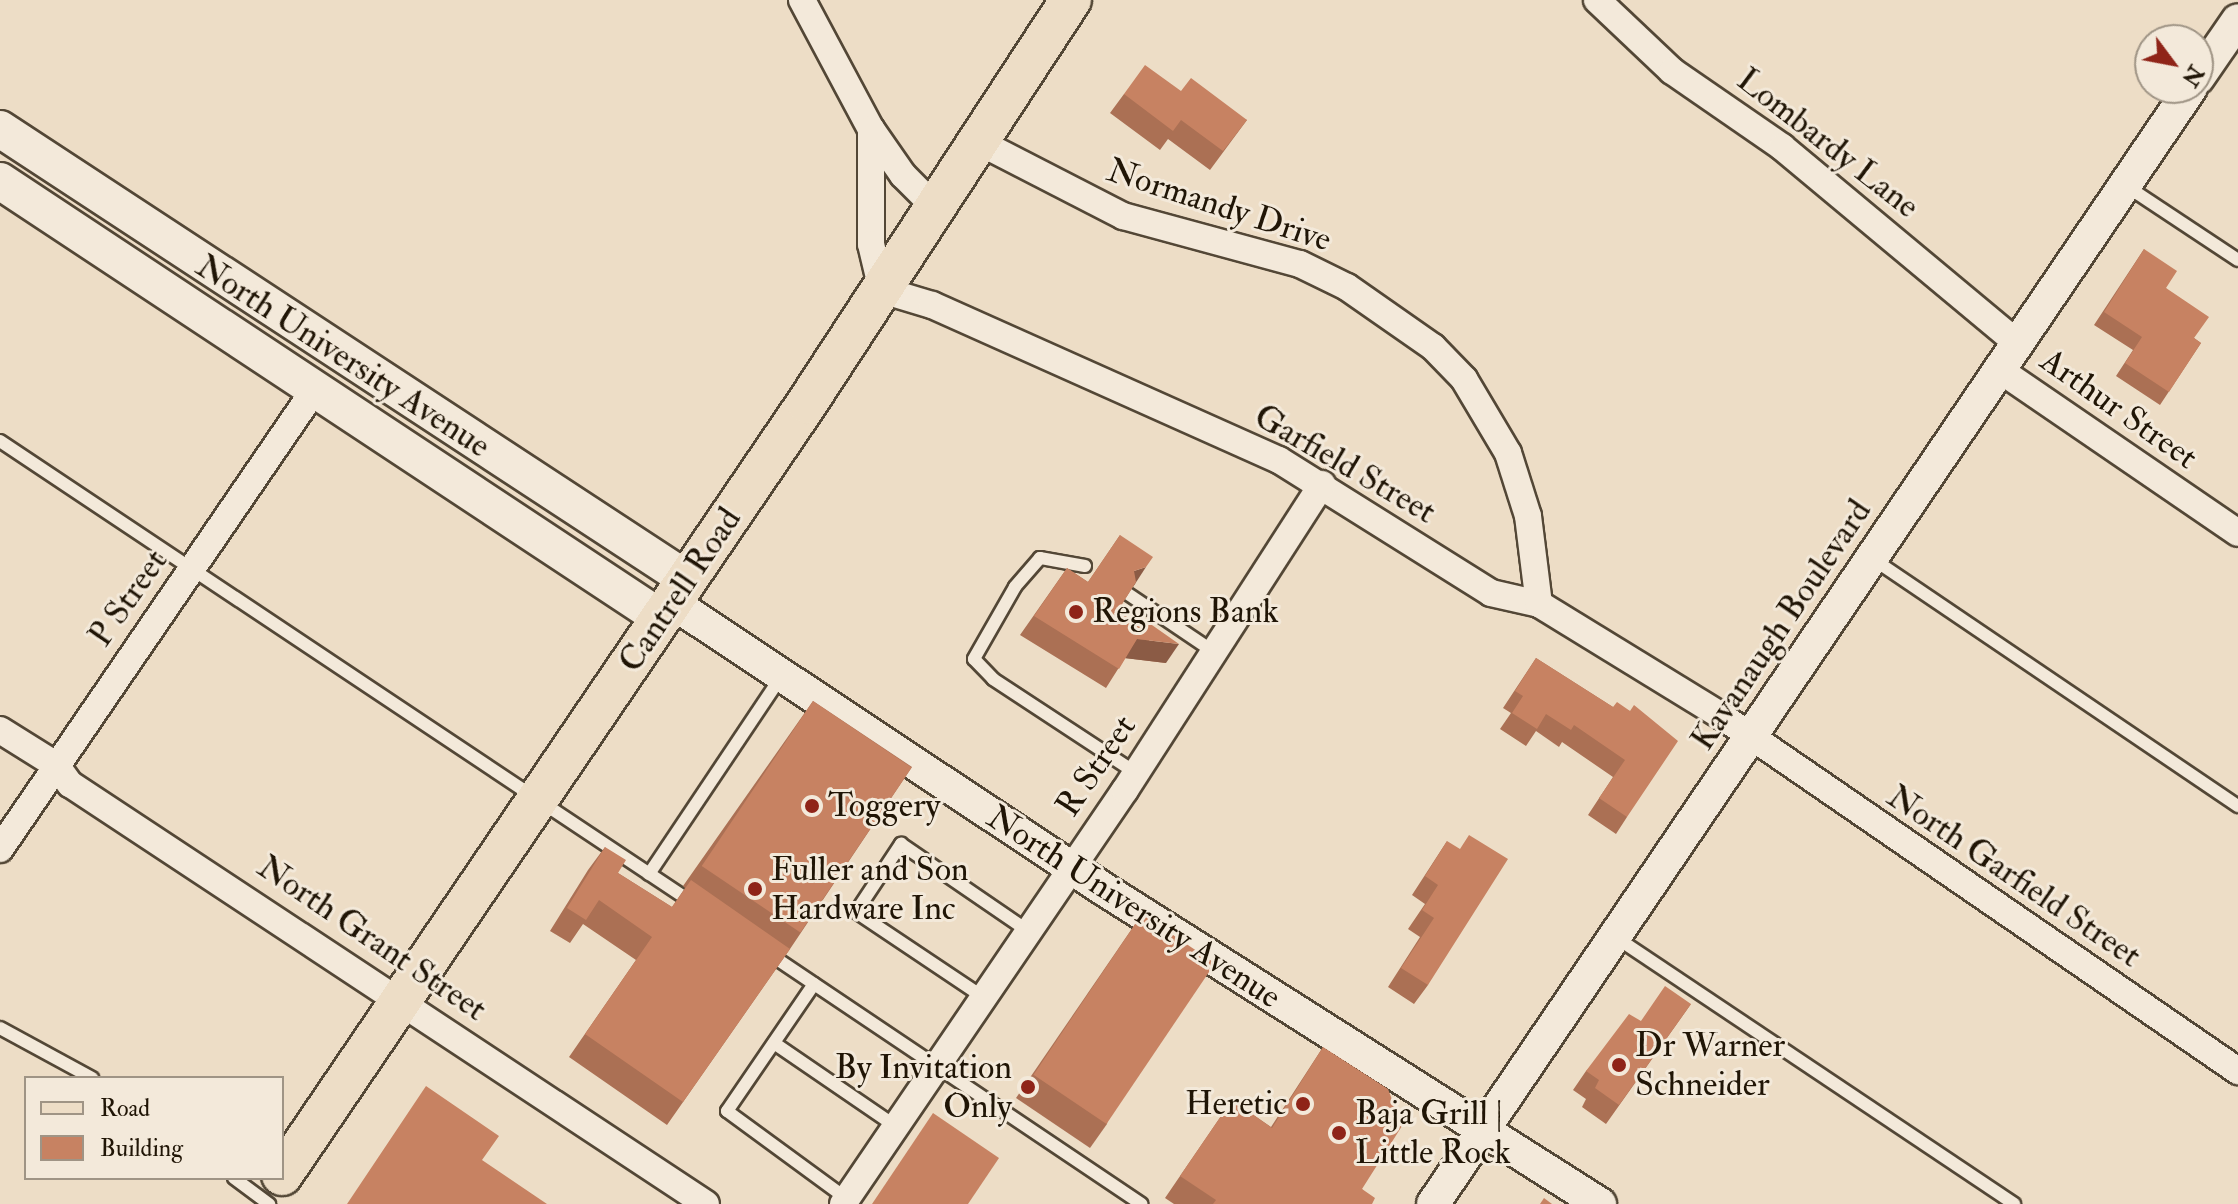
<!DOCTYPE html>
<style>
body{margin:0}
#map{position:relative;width:2238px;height:1204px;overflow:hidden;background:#edddc6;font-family:"IM FELL Double Pica",serif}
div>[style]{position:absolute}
.roads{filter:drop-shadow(2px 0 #534736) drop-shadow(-2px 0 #534736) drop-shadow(0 2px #534736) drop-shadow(0 -2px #534736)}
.service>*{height:12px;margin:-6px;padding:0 6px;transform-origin:6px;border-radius:6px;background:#f3e9da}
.minor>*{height:26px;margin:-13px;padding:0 13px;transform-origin:13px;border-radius:13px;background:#f3e9da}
.tertiary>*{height:32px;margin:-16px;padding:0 16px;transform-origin:16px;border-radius:16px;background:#f3e9da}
.secondary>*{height:36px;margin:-18px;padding:0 18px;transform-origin:18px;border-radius:18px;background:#f3e9da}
.primary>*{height:40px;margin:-20px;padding:0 20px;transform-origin:20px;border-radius:20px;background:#edddc6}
.wall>*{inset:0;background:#ab7054}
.shaded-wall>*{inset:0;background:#8b5b45}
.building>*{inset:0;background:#c78262;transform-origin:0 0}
.dots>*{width:22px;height:22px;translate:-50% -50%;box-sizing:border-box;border:4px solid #f3e9da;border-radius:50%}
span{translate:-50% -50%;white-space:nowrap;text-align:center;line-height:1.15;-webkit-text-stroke:6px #f3e9da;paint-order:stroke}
.street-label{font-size:34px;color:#201506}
.poi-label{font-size:34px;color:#201506}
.left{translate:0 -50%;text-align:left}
.right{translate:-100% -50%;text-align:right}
.legend{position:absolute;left:24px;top:1076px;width:260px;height:104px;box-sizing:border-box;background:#f3e9da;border:2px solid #9f9485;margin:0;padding:10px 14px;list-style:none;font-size:24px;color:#201506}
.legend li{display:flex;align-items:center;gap:16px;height:40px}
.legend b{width:40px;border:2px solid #9f9485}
.north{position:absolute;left:2134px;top:24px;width:80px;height:80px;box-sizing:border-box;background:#f3e9da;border:2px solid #9f9485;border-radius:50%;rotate:122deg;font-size:22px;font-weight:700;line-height:32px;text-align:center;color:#201506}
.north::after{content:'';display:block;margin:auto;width:28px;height:36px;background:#8f2418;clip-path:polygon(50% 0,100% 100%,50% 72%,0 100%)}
</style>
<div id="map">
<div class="roads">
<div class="service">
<div style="left:2128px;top:187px;width:132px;rotate:33.6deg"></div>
<div style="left:0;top:441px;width:833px;rotate:33.69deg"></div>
<div style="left:1873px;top:559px;width:441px;rotate:34.1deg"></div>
<div style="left:1085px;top:566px;width:46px;rotate:-169.9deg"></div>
<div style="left:1040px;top:558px;width:38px;rotate:131deg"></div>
<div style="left:1015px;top:587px;width:83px;rotate:119.7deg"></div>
<div style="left:974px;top:659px;width:28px;rotate:46deg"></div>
<div style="left:993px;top:679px;width:171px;rotate:33.3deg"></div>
<div style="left:1128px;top:594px;width:104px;rotate:34deg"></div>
<div style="left:649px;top:874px;width:237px;rotate:-56.2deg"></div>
<div style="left:1617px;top:938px;width:478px;rotate:33.8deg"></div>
<div style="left:768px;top:953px;width:450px;rotate:33.9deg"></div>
<div style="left:814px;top:984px;width:154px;rotate:124.4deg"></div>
<div style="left:727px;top:1111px;width:147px;rotate:36.2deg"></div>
<div style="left:983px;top:997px;width:153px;rotate:-146.2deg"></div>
<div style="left:856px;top:912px;width:82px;rotate:-56.5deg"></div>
<div style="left:901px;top:844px;width:154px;rotate:34.4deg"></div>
<div style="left:0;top:1028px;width:105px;rotate:28.5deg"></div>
<div style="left:774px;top:1043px;width:147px;rotate:34.4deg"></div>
<div style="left:234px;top:1178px;width:44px;rotate:36.6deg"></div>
</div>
<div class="minor">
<div style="left:802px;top:0;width:146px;rotate:61.9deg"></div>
<div style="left:871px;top:129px;width:56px;rotate:55.2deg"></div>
<div style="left:903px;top:175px;width:45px;rotate:45deg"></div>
<div style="left:1597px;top:0;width:103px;rotate:43.4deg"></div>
<div style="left:1672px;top:71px;width:134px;rotate:34.6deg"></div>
<div style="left:1782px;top:147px;width:306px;rotate:39.8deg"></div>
<div style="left:871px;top:129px;width:115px;rotate:90deg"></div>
<div style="left:871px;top:244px;width:47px;rotate:76.6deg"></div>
<div style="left:882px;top:290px;width:52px;rotate:16.7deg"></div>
<div style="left:932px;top:305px;width:380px;rotate:24.1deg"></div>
<div style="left:1279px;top:460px;width:250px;rotate:32.1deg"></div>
<div style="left:1491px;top:593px;width:49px;rotate:12.9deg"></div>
<div style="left:1539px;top:604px;width:212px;rotate:31.5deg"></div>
<div style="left:1720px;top:715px;width:629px;rotate:34.5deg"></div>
<div style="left:979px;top:142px;width:162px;rotate:27.2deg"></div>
<div style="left:1123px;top:216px;width:183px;rotate:15.2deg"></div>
<div style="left:1300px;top:264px;width:52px;rotate:26.1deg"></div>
<div style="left:1347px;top:287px;width:105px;rotate:34.9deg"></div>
<div style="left:1433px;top:347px;width:45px;rotate:45.9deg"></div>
<div style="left:1464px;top:379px;width:86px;rotate:59.3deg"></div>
<div style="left:1508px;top:453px;width:66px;rotate:72.4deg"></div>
<div style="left:1528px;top:516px;width:89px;rotate:82.9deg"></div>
<div style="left:2000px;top:370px;width:288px;rotate:34.4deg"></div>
<div style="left:0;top:730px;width:66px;rotate:32deg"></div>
<div style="left:56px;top:765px;width:24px;rotate:54deg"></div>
<div style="left:70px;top:784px;width:762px;rotate:33.44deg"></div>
<div style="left:0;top:849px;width:558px;rotate:-55.6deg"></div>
<div style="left:843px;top:1204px;width:501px;rotate:-55.74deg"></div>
<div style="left:1125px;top:790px;width:364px;rotate:-57.2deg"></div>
</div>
<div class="tertiary">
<div style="left:2198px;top:78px;width:70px;rotate:-55.4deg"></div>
<div style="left:673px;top:603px;width:515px;rotate:33.6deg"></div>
<div style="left:1102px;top:888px;width:590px;rotate:32.4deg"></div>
<div style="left:1433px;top:1204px;width:1349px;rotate:-55.82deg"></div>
</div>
<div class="secondary">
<div style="left:0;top:129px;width:823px;rotate:33.25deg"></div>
<div style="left:0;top:181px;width:792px;rotate:33.47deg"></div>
</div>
<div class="primary">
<div style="left:282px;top:1175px;width:934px;rotate:-55.78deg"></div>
<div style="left:807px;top:403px;width:482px;rotate:-56.8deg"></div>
</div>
</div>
<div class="wall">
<div style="clip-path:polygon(1181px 91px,1247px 120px,1210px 170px,1168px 139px,1160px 150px,1110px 113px,1124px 94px)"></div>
<div style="clip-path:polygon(2144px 249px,2194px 338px,2201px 343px,2160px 405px,2116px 376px,2133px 350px,2094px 325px)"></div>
<div style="clip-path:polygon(1120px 535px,1136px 582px,1122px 604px,1166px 663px,1125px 658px,1106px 688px,1020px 635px,1067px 568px,1088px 582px)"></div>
<div style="clip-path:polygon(1536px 658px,1613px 707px,1630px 711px,1627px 817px,1616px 834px,1588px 815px,1613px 777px,1562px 742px,1559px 747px,1536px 731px,1526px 746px,1500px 729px,1511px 713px,1503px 708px)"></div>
<div style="clip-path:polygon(813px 701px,912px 767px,790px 949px,667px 1125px,569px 1057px,636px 960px,583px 924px,570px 943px,550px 931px,588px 870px,605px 847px,618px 873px,672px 907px,685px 888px,683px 886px)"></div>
<div style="clip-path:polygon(1447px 841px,1428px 985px,1414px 1004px,1388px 987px,1420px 937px,1408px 929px,1425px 904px,1412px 895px)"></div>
<div style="clip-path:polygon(1142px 914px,1107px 1124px,1090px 1148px,1016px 1098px)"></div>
<div style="clip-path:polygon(1691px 1004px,1606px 1124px,1582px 1107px,1586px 1099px,1573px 1090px,1586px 1071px,1641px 1021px)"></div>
<div style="clip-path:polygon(1323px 1047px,1362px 1189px,1372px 1204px,1174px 1204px,1165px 1198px,1232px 1100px,1271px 1127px)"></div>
</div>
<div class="shaded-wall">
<div style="clip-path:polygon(1146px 567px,1133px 587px,1134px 571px)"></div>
<div style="clip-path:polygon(1137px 639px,1179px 644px,1166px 663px,1124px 658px)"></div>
</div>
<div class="building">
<div style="clip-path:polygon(1145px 65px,1181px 91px,1191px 78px,1247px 120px,1223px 151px,1181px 120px,1173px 131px,1124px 94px)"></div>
<div style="clip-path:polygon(2144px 249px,2177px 271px,2166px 288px,2209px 317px,2194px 338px,2201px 343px,2169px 392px,2125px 363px,2142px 337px,2104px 312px)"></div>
<div style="clip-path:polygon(1120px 535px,1153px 557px,1146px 567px,1134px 571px,1136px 582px,1122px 604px,1179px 644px,1137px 639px,1119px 669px,1034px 616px,1067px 568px,1088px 582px)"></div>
<div style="clip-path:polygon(1536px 658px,1613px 707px,1617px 702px,1630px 711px,1634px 705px,1678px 741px,1627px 817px,1599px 798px,1625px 760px,1574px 725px,1571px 730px,1546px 714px,1537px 729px,1512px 713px,1523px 696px,1515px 691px)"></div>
<div style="left:813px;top:701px;width:119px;height:199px;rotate:34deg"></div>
<div style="clip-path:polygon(1469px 835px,1508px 859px,1428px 985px,1401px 968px,1434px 918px,1422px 910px,1438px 885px,1425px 876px,1447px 841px,1460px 849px)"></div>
<div style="clip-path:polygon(605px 847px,626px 860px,618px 873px,672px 907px,691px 880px,790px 949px,683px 1102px,585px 1034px,652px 937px,599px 900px,586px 920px,567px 908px)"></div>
<div style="left:1142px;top:914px;width:88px;height:194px;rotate:34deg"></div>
<div style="clip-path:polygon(1665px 986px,1691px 1004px,1619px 1105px,1595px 1088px,1599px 1080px,1586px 1071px,1629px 1014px,1641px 1021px)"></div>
<div style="clip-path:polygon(1323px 1047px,1388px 1089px,1402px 1126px,1362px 1189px,1375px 1198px,1372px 1204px,1213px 1204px,1216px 1200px,1180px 1176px,1232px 1100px,1272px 1128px)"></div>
<div style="clip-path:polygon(426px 1086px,499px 1136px,482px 1160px,547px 1204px,347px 1204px)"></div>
<div style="clip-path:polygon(933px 1113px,999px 1158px,968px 1204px,872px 1204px)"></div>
<div style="clip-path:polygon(1544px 1198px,1552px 1204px,1540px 1204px)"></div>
</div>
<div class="dots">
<div style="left:1076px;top:612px;background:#8f2418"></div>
<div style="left:812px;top:806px;background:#8f2418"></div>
<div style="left:755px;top:889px;background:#8f2418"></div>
<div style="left:1619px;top:1065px;background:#8f2418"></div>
<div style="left:1028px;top:1087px;background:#8f2418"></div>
<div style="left:1303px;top:1104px;background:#8f2418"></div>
<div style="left:1339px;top:1133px;background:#8f2418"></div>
</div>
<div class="street-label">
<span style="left:1828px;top:143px;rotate:38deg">Lombardy Lane</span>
<span style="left:1219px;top:205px;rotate:18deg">Normandy Drive</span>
<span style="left:343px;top:356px;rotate:33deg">North University Avenue</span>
<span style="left:2119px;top:409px;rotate:35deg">Arthur Street</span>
<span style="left:1345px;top:464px;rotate:30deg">Garfield Street</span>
<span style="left:680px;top:590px;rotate:-56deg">Cantrell Road</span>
<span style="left:128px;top:598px;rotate:-55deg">P Street</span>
<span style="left:1781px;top:625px;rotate:-56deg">Kavanaugh Boulevard</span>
<span style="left:1096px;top:766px;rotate:-56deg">R Street</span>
<span style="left:2014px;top:876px;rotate:34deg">North Garfield Street</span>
<span style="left:1134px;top:907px;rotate:33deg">North University Avenue</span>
<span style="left:372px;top:938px;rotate:34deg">North Grant Street</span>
</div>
<div class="poi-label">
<span class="left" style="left:1092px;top:612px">Regions Bank</span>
<span class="left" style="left:828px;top:806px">Toggery</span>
<span class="left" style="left:771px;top:889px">Fuller and Son<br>Hardware Inc</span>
<span class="left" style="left:1635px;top:1065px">Dr Warner<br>Schneider</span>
<span class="right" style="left:1012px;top:1087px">By Invitation<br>Only</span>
<span class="right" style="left:1287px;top:1104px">Heretic</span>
<span class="left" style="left:1355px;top:1133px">Baja Grill |<br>Little Rock</span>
</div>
<ul class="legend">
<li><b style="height:10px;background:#edddc6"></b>Road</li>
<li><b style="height:22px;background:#c78262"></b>Building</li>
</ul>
<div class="north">N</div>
</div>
